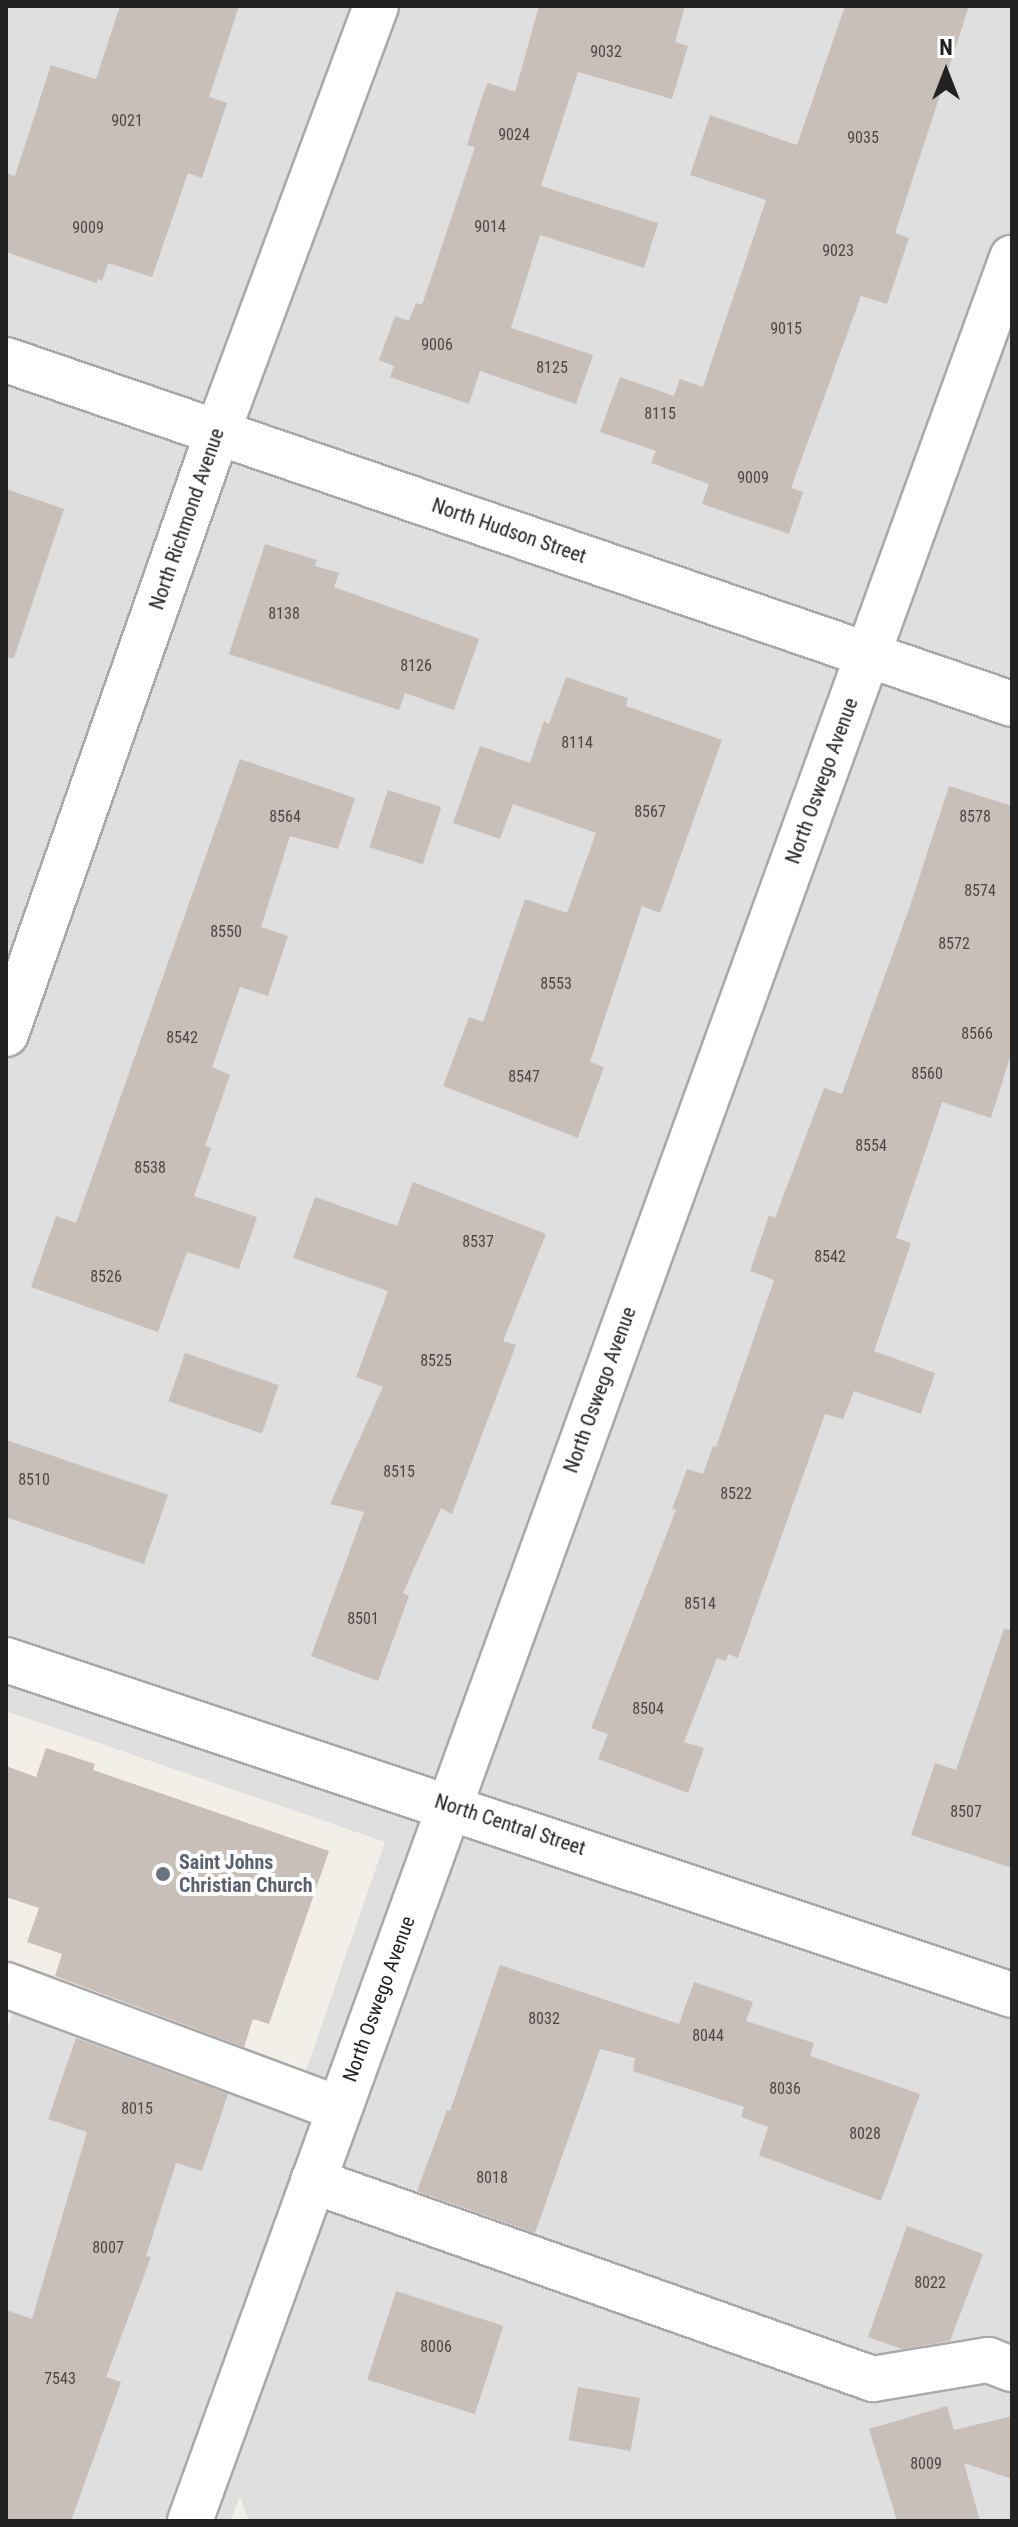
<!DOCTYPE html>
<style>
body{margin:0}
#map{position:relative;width:1018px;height:2527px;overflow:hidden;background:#f2efe9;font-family:"Roboto Condensed",sans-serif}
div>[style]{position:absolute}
.residential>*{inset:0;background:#e0dfdf}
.building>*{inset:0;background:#c7bfb8;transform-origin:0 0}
.roads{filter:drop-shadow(2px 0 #a9a9a9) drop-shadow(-2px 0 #a9a9a9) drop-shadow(0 2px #a9a9a9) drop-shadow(0 -2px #a9a9a9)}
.minor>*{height:44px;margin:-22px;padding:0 22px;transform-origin:22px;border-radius:22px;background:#fff}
.dots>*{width:22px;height:22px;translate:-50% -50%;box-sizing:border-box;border:4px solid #fff;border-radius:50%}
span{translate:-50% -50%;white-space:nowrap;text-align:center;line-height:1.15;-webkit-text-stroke:8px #fff;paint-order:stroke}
.number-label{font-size:16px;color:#4b4948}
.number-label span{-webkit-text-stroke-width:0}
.street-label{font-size:20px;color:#222}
.worship-label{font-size:20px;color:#5b616d;font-weight:700}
.left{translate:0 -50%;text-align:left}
.frame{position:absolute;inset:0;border:8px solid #222;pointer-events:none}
.north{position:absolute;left:906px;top:32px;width:80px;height:80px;-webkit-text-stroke:6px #fff;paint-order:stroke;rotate:0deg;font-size:22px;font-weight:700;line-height:32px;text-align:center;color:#222}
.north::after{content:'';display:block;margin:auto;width:28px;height:36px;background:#222;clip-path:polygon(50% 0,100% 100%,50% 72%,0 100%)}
</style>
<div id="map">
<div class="residential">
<div style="clip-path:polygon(6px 6px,1012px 6px,1012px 2521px,249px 2521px,240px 2497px,230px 2521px,6px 2521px,6px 2031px,15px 2006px,295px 2102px,385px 1842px,6px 1711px)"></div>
</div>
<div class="building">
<div style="clip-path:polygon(120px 6px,239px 6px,209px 97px,227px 103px,202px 178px,188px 173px,152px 277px,108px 263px,102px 281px,98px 279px,96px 283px,6px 252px,6px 173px,15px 176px,51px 65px,96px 79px)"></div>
<div style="clip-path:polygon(539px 6px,685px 6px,675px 42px,688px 46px,672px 99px,578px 72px,541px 186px,658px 223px,644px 268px,540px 235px,511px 328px,593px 355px,576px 404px,480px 371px,469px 404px,390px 377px,394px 366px,379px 360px,395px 316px,409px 321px,416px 303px,422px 305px,475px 147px,467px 145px,483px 94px,488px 83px,515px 92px)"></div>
<div style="clip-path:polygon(845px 6px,969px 6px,895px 233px,909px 238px,887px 304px,861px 296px,791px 488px,803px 492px,789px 534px,702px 504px,709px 484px,651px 463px,656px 451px,600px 432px,620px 377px,674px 396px,680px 379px,703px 387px,766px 200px,690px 175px,710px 115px,797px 145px)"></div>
<div style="clip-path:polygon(6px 489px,64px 509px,14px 658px,6px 657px)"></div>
<div style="clip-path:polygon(265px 544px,317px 560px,315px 566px,339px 573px,334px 587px,479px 639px,454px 710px,405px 693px,399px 710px,229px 654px)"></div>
<div style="clip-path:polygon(566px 677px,628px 698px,626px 706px,722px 740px,660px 913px,642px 906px,590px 1062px,604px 1067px,578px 1138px,443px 1086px,469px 1017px,483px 1022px,525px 899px,567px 913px,596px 833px,513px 804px,500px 839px,453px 823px,480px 746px,530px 763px,544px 721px,549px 724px)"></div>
<div style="clip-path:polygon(240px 759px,355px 798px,338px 849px,290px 836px,261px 927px,288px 936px,268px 996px,240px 987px,212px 1067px,230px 1075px,205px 1146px,211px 1148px,194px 1196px,257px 1217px,239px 1269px,187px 1252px,158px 1332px,31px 1287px,56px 1216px,76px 1223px)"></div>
<div style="clip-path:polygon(949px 786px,1012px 806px,1012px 1051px,991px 1118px,942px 1102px,896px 1238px,911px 1243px,874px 1351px,935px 1373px,921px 1414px,854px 1391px,843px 1419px,825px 1414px,738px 1658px,728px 1654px,726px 1661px,717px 1658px,684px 1742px,704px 1748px,688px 1793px,598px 1759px,608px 1734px,591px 1728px,676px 1510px,672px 1509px,687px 1469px,703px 1474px,713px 1446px,716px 1447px,774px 1280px,750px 1271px,769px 1215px,775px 1218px,824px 1088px,842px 1094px,910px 906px)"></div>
<div style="left:388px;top:790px;width:56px;height:60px;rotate:18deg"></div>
<div style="clip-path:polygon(413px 1182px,546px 1234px,503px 1341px,516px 1345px,452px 1514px,441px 1508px,403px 1593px,409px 1596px,378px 1681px,311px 1656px,364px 1512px,330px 1504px,383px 1387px,356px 1377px,388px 1291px,293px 1258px,315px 1197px,397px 1226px)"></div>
<div style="left:185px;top:1353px;width:99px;height:51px;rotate:19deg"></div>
<div style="clip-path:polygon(6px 1440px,168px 1495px,144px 1564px,6px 1517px)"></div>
<div style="clip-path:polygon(1004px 1629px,1012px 1630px,1012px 1868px,911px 1835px,935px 1763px,956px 1770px)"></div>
<div style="clip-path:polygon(46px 1748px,95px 1764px,93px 1770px,329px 1851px,269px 2024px,253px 2019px,244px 2047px,55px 1976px,62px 1954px,27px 1942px,39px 1908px,6px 1897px,6px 1766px,36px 1777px)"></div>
<div style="clip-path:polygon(500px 1965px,679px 2024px,694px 1982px,753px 2002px,746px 2021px,814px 2043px,810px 2056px,920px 2094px,881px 2201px,759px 2155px,768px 2127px,741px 2117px,744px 2107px,633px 2071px,635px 2058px,600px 2049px,535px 2233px,417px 2191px,447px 2110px,450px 2111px)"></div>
<div style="clip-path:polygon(76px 2038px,228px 2094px,202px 2171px,176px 2163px,146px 2256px,151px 2257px,106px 2377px,121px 2382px,71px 2521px,6px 2521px,6px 2310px,32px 2319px,87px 2132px,48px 2119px)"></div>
<div style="clip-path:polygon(907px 2226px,983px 2254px,950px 2341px,902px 2349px,868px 2337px)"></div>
<div style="left:396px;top:2291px;width:113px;height:93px;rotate:18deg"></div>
<div style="left:578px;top:2387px;width:63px;height:54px;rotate:10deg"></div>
<div style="clip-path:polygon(947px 2406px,954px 2430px,1012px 2416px,1012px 2479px,964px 2463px,980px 2521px,897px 2521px,869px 2429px)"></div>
</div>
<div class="roads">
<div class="minor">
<div style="left:6px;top:360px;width:1063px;rotate:18.88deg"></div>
<div style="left:6px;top:1034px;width:639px;rotate:-70.63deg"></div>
<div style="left:218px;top:431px;width:453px;rotate:-69.6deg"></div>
<div style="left:6px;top:1660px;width:1060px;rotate:18.42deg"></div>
<div style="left:6px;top:1985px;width:355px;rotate:20.4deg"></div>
<div style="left:313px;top:2181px;width:594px;rotate:19.47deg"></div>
<div style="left:873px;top:2379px;width:117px;rotate:-9.4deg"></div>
<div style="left:988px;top:2360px;width:26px;rotate:21deg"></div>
<div style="left:190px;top:2521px;width:2408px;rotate:-70.04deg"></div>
</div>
</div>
<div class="dots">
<div style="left:163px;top:1874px;background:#6b7280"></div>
</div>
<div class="number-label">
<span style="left:606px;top:52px">9032</span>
<span style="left:127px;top:121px">9021</span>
<span style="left:514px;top:135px">9024</span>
<span style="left:863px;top:138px">9035</span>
<span style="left:490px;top:227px">9014</span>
<span style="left:88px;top:228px">9009</span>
<span style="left:838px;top:251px">9023</span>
<span style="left:786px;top:329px">9015</span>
<span style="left:437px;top:345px">9006</span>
<span style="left:552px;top:368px">8125</span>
<span style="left:660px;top:414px">8115</span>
<span style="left:753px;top:478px">9009</span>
<span style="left:284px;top:614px">8138</span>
<span style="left:416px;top:666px">8126</span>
<span style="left:577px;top:743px">8114</span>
<span style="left:650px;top:812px">8567</span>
<span style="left:285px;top:817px">8564</span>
<span style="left:975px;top:817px">8578</span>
<span style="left:980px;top:891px">8574</span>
<span style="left:226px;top:932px">8550</span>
<span style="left:954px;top:944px">8572</span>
<span style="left:556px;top:984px">8553</span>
<span style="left:977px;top:1034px">8566</span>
<span style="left:182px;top:1038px">8542</span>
<span style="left:927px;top:1074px">8560</span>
<span style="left:524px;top:1077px">8547</span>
<span style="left:871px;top:1146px">8554</span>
<span style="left:150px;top:1168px">8538</span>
<span style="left:478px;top:1242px">8537</span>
<span style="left:830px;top:1257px">8542</span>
<span style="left:106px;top:1277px">8526</span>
<span style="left:436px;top:1361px">8525</span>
<span style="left:399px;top:1472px">8515</span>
<span style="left:34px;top:1480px">8510</span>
<span style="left:736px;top:1494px">8522</span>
<span style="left:700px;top:1604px">8514</span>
<span style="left:363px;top:1619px">8501</span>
<span style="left:648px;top:1709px">8504</span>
<span style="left:966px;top:1812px">8507</span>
<span style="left:544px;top:2019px">8032</span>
<span style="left:708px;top:2036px">8044</span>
<span style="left:785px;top:2089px">8036</span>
<span style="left:137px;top:2109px">8015</span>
<span style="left:865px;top:2134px">8028</span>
<span style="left:492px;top:2178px">8018</span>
<span style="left:108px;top:2248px">8007</span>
<span style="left:930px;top:2283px">8022</span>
<span style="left:436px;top:2347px">8006</span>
<span style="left:60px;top:2379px">7543</span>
<span style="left:926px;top:2464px">8009</span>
</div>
<div class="street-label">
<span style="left:187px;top:519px;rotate:-71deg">North Richmond Avenue</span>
<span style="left:509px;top:531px;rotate:19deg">North Hudson Street</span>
<span style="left:822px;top:781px;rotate:-70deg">North Oswego Avenue</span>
<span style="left:600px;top:1390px;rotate:-70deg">North Oswego Avenue</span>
<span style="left:510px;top:1825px;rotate:18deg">North Central Street</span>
<span style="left:379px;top:1999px;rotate:-70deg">North Oswego Avenue</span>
</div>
<div class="worship-label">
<span class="left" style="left:179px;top:1874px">Saint Johns<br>Christian Church</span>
</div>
<div class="frame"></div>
<div class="north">N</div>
</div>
